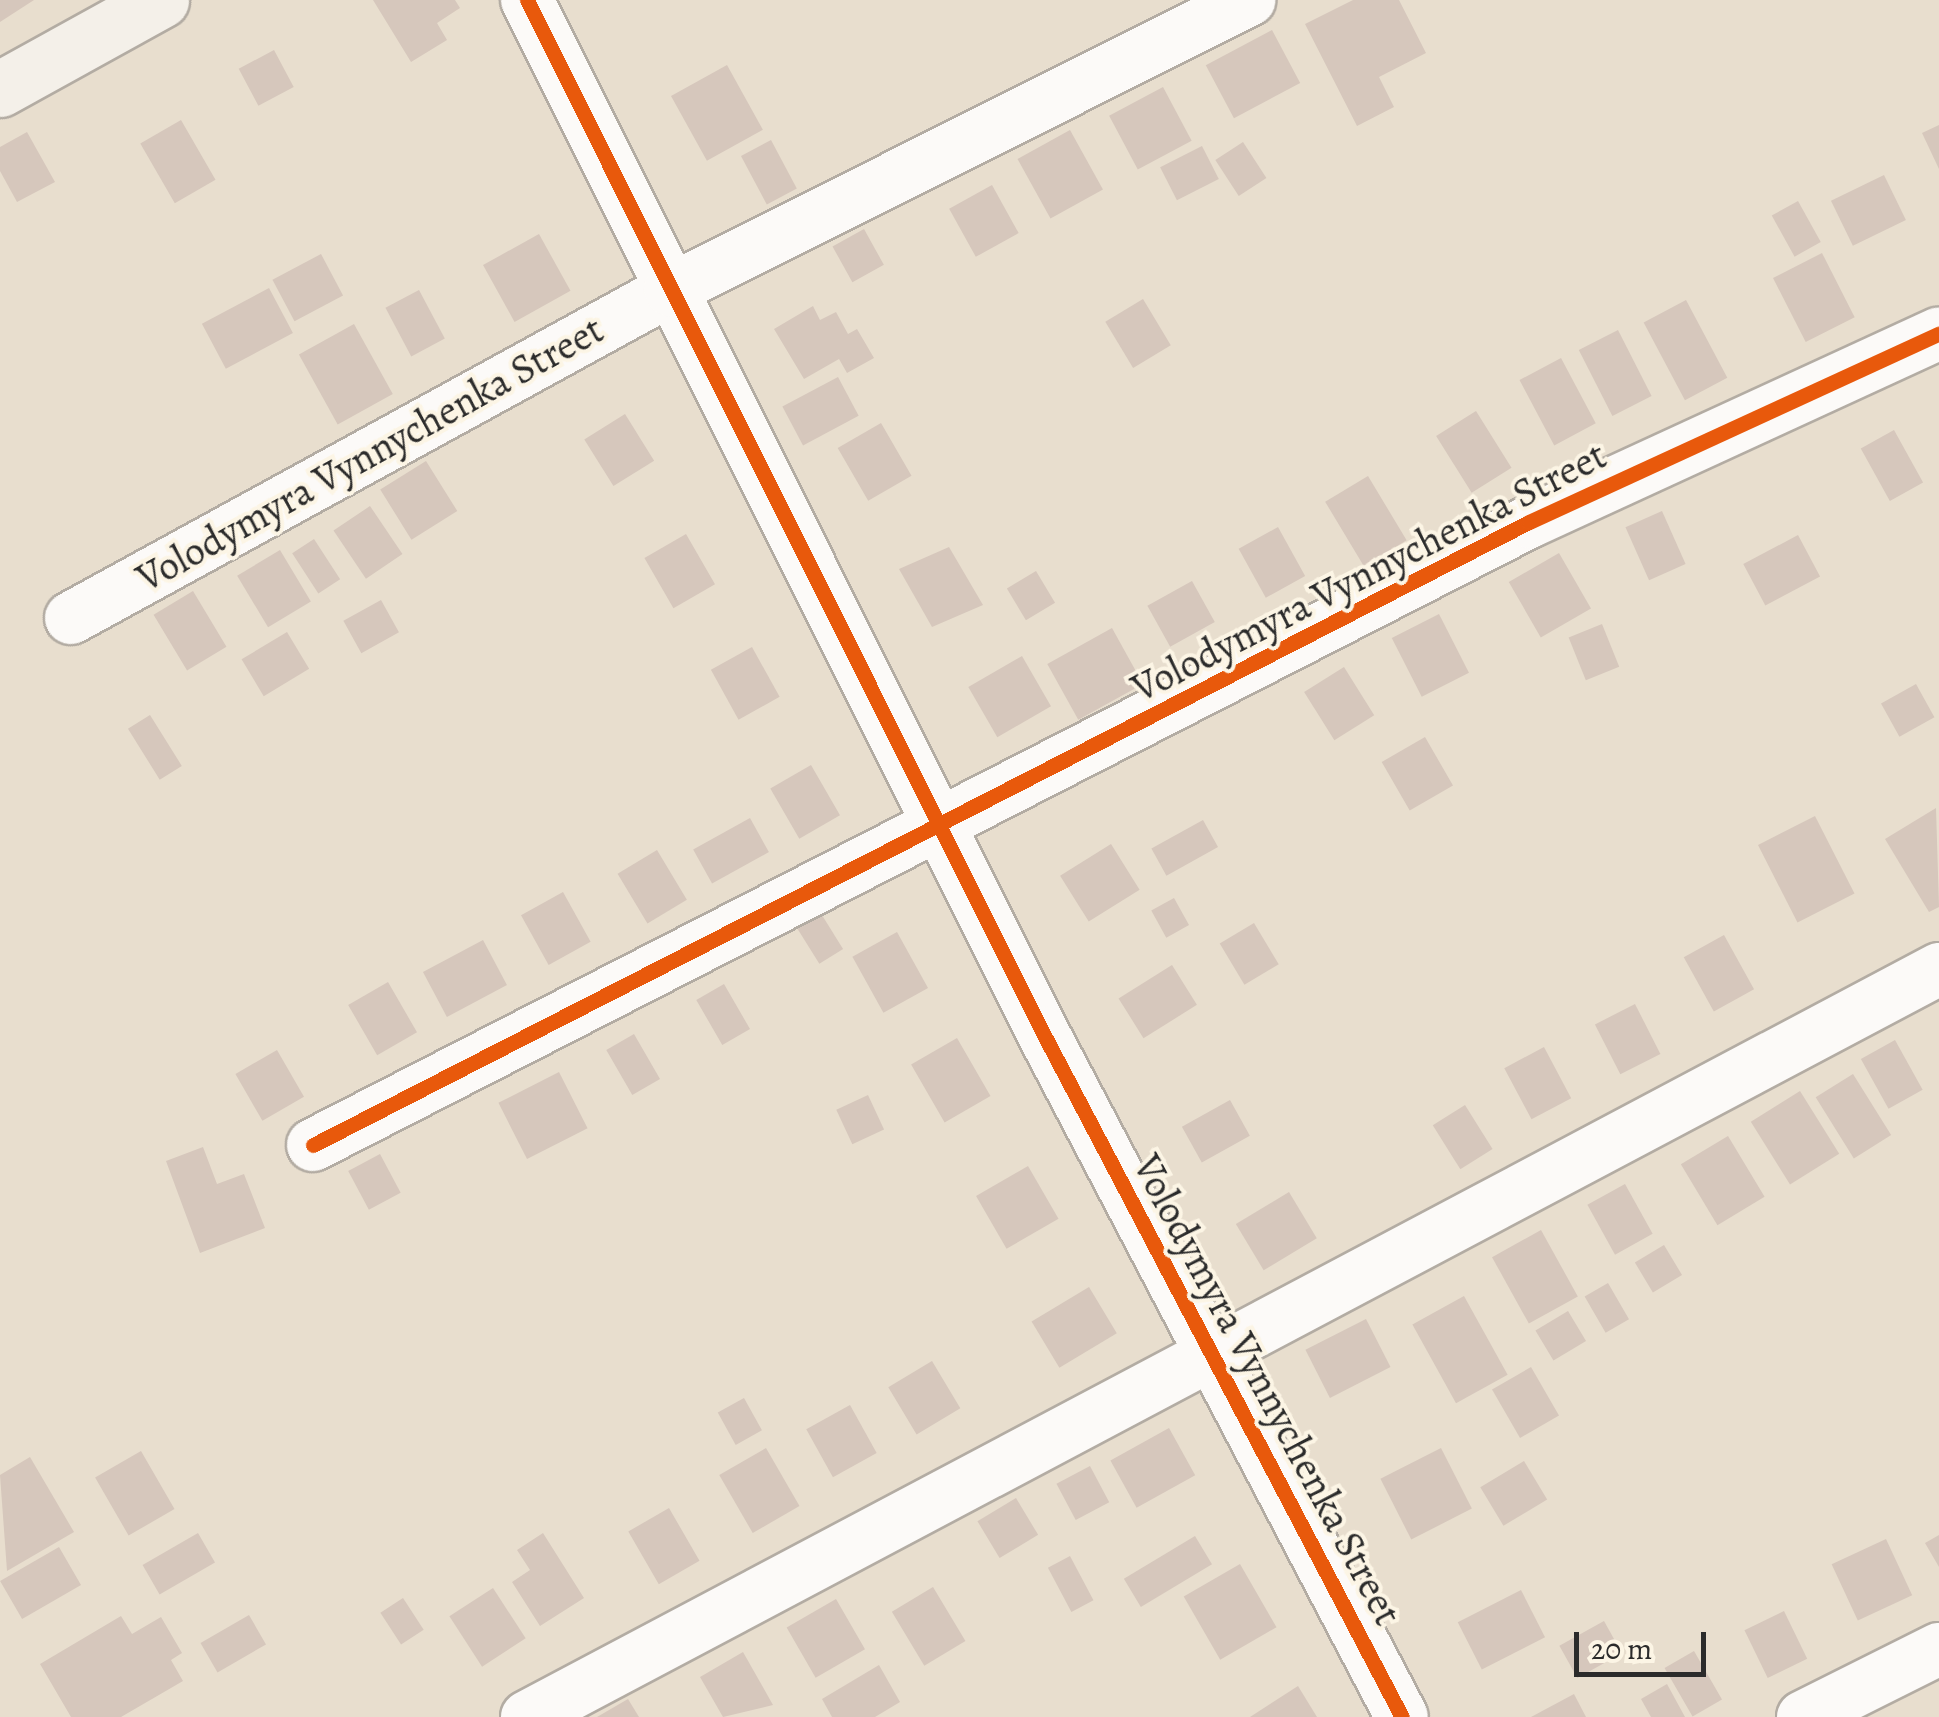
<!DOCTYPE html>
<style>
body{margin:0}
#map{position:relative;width:1939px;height:1717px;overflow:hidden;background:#e8dece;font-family:Alegreya,serif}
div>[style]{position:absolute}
.building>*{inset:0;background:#d6c7bc;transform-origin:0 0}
.roads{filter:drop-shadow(2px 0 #b3aca3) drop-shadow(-2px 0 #b3aca3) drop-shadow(0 2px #b3aca3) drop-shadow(0 -2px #b3aca3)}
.minor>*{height:52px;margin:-26px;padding:0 26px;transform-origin:26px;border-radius:26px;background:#fcfaf8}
.secondary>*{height:55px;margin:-27.5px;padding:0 27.5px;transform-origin:27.5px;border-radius:27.5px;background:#f4f0e9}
.cycleway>*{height:15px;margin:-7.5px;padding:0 7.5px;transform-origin:7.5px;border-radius:7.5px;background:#e8590c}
span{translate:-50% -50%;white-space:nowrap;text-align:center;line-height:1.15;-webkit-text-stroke:8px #fcf5e5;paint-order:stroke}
.street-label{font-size:40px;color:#2b2b2b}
.scale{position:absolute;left:1574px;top:1632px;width:132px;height:45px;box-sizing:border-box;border:5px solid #2b2b2b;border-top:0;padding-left:12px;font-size:30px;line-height:35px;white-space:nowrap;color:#2b2b2b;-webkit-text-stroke:8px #fcf5e5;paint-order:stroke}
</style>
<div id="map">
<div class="building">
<div style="clip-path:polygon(0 0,34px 0,0 22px)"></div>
<div style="clip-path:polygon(373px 0,455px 0,460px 8px,437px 23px,447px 40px,411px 62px)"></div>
<div style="clip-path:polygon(1353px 0,1399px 0,1426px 53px,1379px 77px,1394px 107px,1357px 126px,1305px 24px)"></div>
<div style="left:1272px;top:30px;width:60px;height:75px;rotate:62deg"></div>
<div style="left:274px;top:50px;width:42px;height:40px;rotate:62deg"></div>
<div style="left:727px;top:65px;width:74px;height:64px;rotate:61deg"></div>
<div style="left:1163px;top:87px;width:61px;height:61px;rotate:62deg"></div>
<div style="left:181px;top:120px;width:69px;height:47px;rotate:60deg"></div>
<div style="clip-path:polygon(1939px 125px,1939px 169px,1922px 133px)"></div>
<div style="left:1070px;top:130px;width:68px;height:60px;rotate:61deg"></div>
<div style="clip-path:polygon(27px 132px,55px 182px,17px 202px,0 171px,0 147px)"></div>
<div style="left:771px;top:140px;width:55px;height:34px;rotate:62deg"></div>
<div style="left:1243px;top:142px;width:43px;height:33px;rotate:57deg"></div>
<div style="left:1202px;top:146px;width:37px;height:47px;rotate:63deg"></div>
<div style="left:1884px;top:175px;width:50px;height:59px;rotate:64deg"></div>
<div style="left:992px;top:185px;width:55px;height:49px;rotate:61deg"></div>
<div style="left:1798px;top:201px;width:47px;height:30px;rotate:61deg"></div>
<div style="left:864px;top:229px;width:41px;height:36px;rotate:61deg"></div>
<div style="left:539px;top:234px;width:65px;height:64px;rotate:61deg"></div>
<div style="left:1822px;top:253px;width:72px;height:55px;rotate:63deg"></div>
<div style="left:321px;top:254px;width:47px;height:55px;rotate:62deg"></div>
<div style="left:269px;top:288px;width:51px;height:76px;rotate:62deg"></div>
<div style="left:419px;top:290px;width:55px;height:38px;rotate:62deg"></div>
<div style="left:1143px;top:299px;width:54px;height:44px;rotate:59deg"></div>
<div style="left:1686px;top:300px;width:88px;height:48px;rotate:62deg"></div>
<div style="clip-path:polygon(813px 306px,820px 320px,836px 312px,848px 334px,857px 329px,874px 358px,847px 373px,839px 359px,804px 379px,774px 329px)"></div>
<div style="left:354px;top:324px;width:80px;height:63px;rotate:61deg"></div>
<div style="left:1618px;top:330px;width:74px;height:44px;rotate:63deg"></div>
<div style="left:1561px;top:358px;width:74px;height:47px;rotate:62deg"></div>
<div style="left:838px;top:377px;width:44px;height:63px;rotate:62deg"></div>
<div style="left:1476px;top:411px;width:67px;height:47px;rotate:58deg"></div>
<div style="left:625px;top:414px;width:55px;height:48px;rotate:58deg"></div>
<div style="left:881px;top:423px;width:61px;height:50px;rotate:60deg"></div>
<div style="left:1894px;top:430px;width:60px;height:38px;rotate:61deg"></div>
<div style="left:426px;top:461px;width:59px;height:54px;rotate:58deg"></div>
<div style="left:1368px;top:476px;width:75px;height:50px;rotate:59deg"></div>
<div style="left:370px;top:506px;width:58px;height:44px;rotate:56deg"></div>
<div style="left:1662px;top:511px;width:58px;height:40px;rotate:66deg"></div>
<div style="left:1278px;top:527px;width:56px;height:45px;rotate:61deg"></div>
<div style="left:686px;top:534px;width:58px;height:48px;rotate:60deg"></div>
<div style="left:1798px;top:535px;width:47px;height:62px;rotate:62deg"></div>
<div style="left:314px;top:539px;width:48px;height:26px;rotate:57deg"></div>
<div style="clip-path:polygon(949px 547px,983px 605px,932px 627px,899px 569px)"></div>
<div style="left:280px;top:550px;width:60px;height:50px;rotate:59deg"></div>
<div style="left:1559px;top:553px;width:64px;height:58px;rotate:60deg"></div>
<div style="left:1036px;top:571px;width:37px;height:34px;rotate:59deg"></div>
<div style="left:1192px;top:581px;width:47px;height:51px;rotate:61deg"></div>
<div style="left:193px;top:591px;width:65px;height:46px;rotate:59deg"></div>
<div style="left:381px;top:600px;width:37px;height:43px;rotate:61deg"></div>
<div style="left:1439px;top:614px;width:66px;height:53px;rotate:63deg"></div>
<div style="left:1602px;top:624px;width:46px;height:36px;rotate:68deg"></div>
<div style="left:1112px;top:628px;width:64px;height:74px;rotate:61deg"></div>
<div style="left:287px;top:632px;width:43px;height:53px;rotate:59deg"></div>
<div style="left:752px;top:647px;width:57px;height:47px;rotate:61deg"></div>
<div style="left:1022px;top:656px;width:58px;height:62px;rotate:60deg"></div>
<div style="left:1344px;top:667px;width:57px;height:47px;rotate:58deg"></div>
<div style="left:1916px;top:684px;width:38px;height:40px;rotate:61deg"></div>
<div style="left:150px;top:715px;width:60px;height:26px;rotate:58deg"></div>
<div style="left:1425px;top:737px;width:56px;height:50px;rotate:60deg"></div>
<div style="left:811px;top:765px;width:58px;height:47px;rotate:60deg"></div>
<div style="clip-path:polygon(1936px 808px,1939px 907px,1929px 912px,1885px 839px)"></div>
<div style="left:1815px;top:816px;width:87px;height:64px;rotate:63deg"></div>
<div style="left:750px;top:818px;width:39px;height:65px;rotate:61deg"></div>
<div style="left:1203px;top:820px;width:31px;height:59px;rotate:61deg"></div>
<div style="left:1111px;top:844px;width:54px;height:60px;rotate:58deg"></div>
<div style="left:657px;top:850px;width:58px;height:46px;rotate:59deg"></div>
<div style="left:563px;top:892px;width:57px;height:48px;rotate:61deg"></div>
<div style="left:1174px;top:898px;width:31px;height:26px;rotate:61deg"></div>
<div style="left:815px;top:904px;width:53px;height:28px;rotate:58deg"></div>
<div style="left:1254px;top:923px;width:48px;height:40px;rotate:59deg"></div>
<div style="left:897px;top:932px;width:64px;height:51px;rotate:61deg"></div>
<div style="left:1724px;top:935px;width:62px;height:46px;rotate:61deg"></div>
<div style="left:483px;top:940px;width:51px;height:68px;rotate:62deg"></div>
<div style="left:1172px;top:965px;width:47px;height:63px;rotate:58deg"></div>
<div style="left:388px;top:982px;width:58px;height:46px;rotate:60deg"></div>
<div style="left:724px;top:984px;width:52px;height:32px;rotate:60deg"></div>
<div style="left:1635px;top:1004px;width:56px;height:45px;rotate:63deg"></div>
<div style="left:634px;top:1034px;width:52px;height:32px;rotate:60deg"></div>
<div style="left:957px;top:1038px;width:67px;height:53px;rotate:60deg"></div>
<div style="left:1895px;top:1040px;width:57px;height:39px;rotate:61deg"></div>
<div style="left:1544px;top:1047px;width:58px;height:45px;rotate:62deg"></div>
<div style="left:277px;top:1050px;width:54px;height:48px;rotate:60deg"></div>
<div style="left:559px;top:1072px;width:63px;height:68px;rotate:63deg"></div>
<div style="left:1853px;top:1074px;width:72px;height:44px;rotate:58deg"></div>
<div style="left:1800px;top:1091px;width:74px;height:58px;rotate:58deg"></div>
<div style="left:868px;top:1095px;width:38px;height:35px;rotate:65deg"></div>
<div style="left:1230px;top:1100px;width:41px;height:55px;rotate:61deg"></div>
<div style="left:1465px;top:1105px;width:52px;height:38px;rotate:58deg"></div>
<div style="left:1728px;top:1136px;width:71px;height:55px;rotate:59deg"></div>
<div style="clip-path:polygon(203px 1147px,217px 1184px,244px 1174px,265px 1228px,200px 1253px,166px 1161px)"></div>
<div style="left:380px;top:1154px;width:44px;height:36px;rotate:62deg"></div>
<div style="left:1028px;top:1166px;width:61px;height:60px;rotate:60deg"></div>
<div style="left:1625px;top:1184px;width:57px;height:43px;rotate:61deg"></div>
<div style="left:1289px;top:1192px;width:54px;height:62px;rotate:59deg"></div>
<div style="left:1541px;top:1230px;width:76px;height:56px;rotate:61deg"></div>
<div style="left:1664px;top:1245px;width:35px;height:34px;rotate:59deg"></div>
<div style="left:1608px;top:1283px;width:42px;height:27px;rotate:60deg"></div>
<div style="left:1089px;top:1287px;width:54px;height:67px;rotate:59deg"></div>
<div style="left:1464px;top:1296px;width:90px;height:59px;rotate:61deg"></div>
<div style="left:1568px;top:1311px;width:35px;height:38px;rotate:59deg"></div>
<div style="left:1366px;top:1319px;width:54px;height:68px;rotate:63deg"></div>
<div style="left:932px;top:1361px;width:55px;height:51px;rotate:59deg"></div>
<div style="left:1531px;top:1367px;width:56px;height:45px;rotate:60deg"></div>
<div style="left:744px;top:1398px;width:37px;height:30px;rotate:61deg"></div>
<div style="left:850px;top:1405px;width:55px;height:50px;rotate:61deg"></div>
<div style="left:1169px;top:1428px;width:54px;height:67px;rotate:61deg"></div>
<div style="left:766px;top:1448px;width:67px;height:54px;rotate:60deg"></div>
<div style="left:1441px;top:1448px;width:68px;height:68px;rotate:63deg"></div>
<div style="left:141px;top:1451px;width:67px;height:53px;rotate:60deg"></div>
<div style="clip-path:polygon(30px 1457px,74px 1532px,7px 1571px,0 1475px)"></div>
<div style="left:1524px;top:1461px;width:45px;height:51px;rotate:59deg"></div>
<div style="left:1090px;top:1466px;width:41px;height:38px;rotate:62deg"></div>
<div style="left:1016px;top:1498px;width:43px;height:45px;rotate:59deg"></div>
<div style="left:669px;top:1508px;width:61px;height:47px;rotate:60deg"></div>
<div style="left:198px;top:1533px;width:34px;height:64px;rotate:60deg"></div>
<div style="clip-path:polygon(543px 1533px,584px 1598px,540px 1626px,512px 1582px,530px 1570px,517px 1550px)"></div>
<div style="clip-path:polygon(1939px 1535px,1939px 1567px,1925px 1543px)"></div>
<div style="left:1195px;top:1536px;width:33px;height:83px;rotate:59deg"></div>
<div style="left:1886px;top:1539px;width:62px;height:60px;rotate:65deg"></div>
<div style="left:59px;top:1547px;width:44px;height:68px;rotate:60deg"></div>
<div style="left:1070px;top:1556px;width:50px;height:25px;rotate:62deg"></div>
<div style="left:1240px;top:1564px;width:73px;height:65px;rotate:60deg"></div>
<div style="left:933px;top:1587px;width:63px;height:48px;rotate:59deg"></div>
<div style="left:493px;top:1588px;width:60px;height:52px;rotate:57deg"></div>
<div style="left:1521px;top:1590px;width:53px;height:71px;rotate:63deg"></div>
<div style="left:403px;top:1598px;width:38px;height:27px;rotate:57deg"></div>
<div style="left:836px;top:1599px;width:58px;height:57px;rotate:60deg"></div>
<div style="left:1784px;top:1611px;width:53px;height:44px;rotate:64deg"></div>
<div style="left:249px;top:1615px;width:34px;height:56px;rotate:60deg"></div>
<div style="clip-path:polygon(121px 1616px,132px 1634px,161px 1617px,182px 1653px,171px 1660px,183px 1681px,121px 1717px,71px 1717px,40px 1664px)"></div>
<div style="left:1604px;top:1621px;width:37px;height:51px;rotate:61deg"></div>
<div style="left:1694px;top:1651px;width:56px;height:34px;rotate:60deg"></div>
<div style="clip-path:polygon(743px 1652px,773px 1705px,723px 1717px,700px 1677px)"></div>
<div style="clip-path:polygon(879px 1665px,900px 1702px,875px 1717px,832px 1717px,822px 1699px)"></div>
<div style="clip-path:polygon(1667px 1684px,1685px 1717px,1651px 1717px,1641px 1699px)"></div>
<div style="clip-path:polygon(1298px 1686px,1317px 1717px,1250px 1717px)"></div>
<div style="clip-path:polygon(1574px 1694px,1586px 1717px,1531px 1717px)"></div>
<div style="clip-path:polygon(628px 1699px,639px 1717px,597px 1717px)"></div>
</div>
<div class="roads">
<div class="minor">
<div style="left:527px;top:0;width:1155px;rotate:63.46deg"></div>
<div style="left:1043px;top:1033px;width:772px;rotate:62.31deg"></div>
<div style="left:71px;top:618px;width:683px;rotate:-28.7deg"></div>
<div style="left:670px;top:290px;width:648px;rotate:-26.6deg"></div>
<div style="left:313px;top:1145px;width:1366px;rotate:-27.13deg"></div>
<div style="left:1529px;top:522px;width:451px;rotate:-24.7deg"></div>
<div style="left:527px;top:1717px;width:1598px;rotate:-27.91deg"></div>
<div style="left:1803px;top:1717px;width:152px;rotate:-26.6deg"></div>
</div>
<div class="secondary">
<div style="left:0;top:89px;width:184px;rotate:-28.9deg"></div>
</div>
</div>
<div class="cycleway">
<div style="left:527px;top:0;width:1155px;rotate:63.46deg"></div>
<div style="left:1043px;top:1033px;width:772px;rotate:62.31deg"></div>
<div style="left:313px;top:1145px;width:1366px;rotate:-27.13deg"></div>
<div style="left:1529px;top:522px;width:451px;rotate:-24.7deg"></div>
</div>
<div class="street-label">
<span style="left:370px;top:454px;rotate:-29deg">Volodymyra Vynnychenka Street</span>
<span style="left:1369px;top:572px;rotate:-27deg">Volodymyra Vynnychenka Street</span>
<span style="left:1267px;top:1390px;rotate:62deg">Volodymyra Vynnychenka Street</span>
</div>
<div class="scale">20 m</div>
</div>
